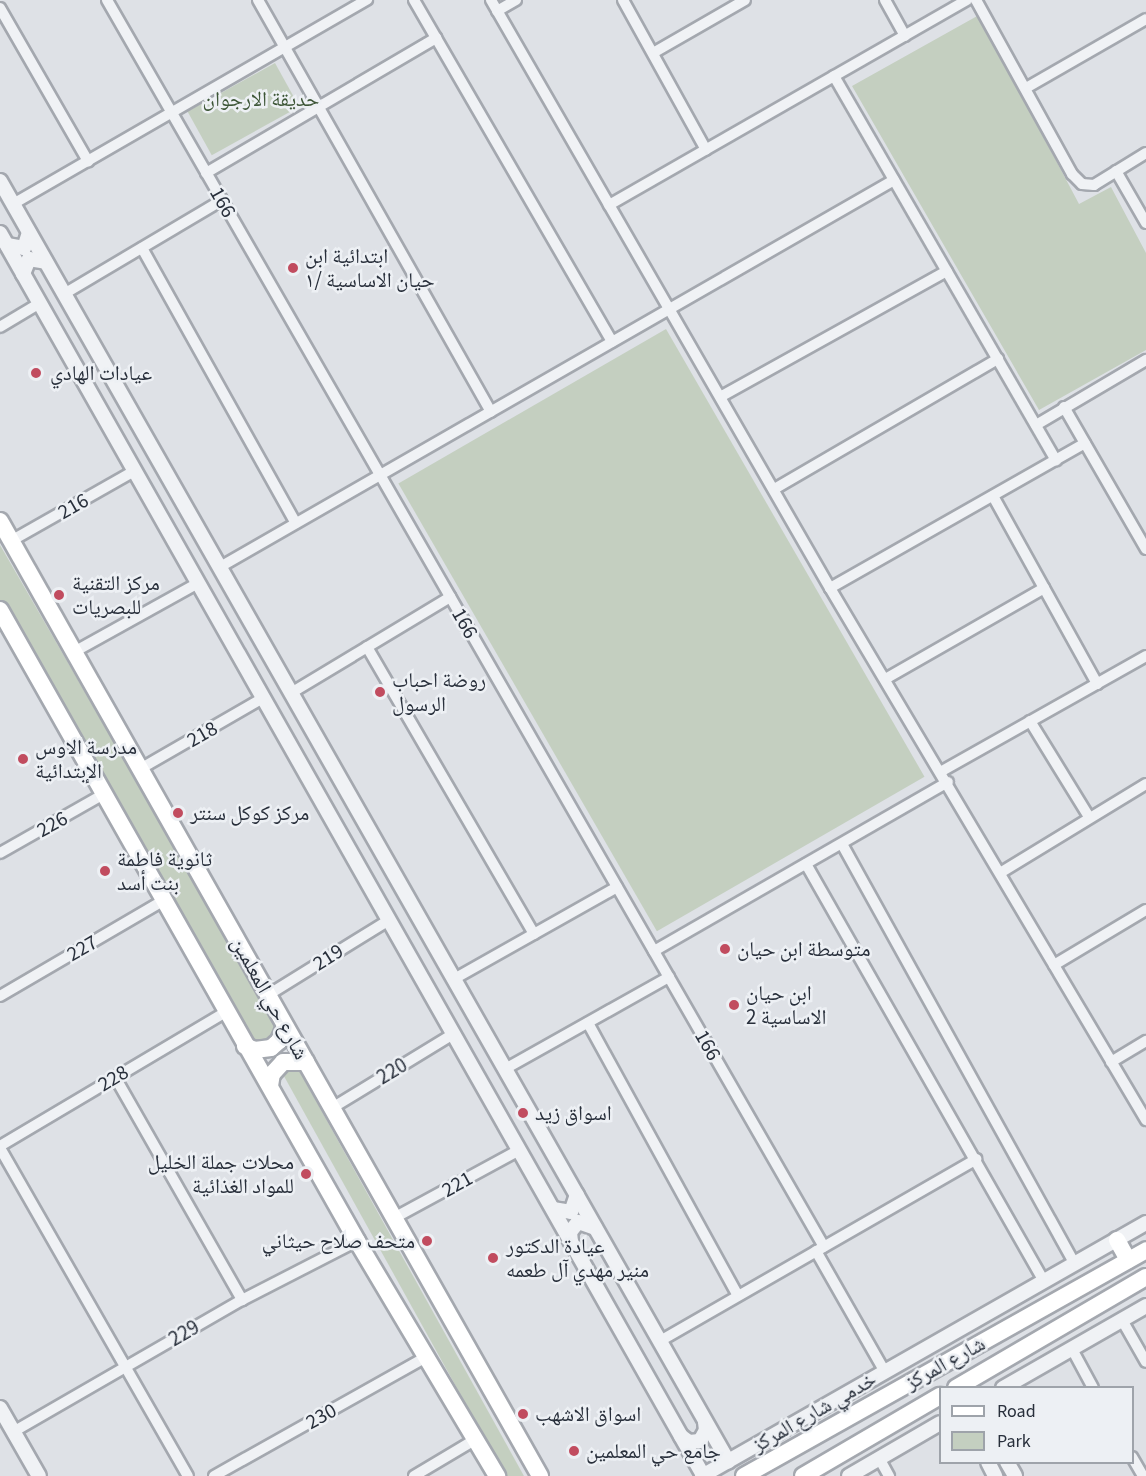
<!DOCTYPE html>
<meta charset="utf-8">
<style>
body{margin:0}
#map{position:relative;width:1146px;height:1476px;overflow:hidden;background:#dee1e6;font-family:"Source Sans 3","Noto Naskh Arabic",sans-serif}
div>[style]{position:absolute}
.green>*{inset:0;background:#c4cfc0;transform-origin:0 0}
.roads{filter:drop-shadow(2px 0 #a4a8af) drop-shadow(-2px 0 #a4a8af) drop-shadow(0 2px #a4a8af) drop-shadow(0 -2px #a4a8af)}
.minor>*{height:10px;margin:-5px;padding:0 5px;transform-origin:5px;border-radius:5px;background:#f0f2f5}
.tertiary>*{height:14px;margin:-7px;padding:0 7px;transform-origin:7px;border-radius:7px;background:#f0f2f5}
.primary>*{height:16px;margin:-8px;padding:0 8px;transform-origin:8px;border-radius:8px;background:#fff}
.dots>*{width:16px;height:16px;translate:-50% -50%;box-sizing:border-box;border:3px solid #edf0f4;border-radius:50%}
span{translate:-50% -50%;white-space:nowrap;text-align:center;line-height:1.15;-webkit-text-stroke:5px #edf0f4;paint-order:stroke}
.park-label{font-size:21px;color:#3d5637}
.street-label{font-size:21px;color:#282f3b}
.poi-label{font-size:21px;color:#282f3b}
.left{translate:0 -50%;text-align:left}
.right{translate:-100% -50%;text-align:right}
.legend{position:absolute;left:939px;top:1386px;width:195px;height:78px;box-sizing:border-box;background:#edf0f4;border:2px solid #9ea3aa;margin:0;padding:8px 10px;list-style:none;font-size:18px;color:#282f3b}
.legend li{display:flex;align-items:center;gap:12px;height:30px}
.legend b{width:30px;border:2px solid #9ea3aa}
</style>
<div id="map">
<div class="green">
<div style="clip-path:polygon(979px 15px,1079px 204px,1111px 187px,1146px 253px,1146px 350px,1039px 410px,852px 86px)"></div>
<div style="left:275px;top:63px;width:50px;height:100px;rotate:61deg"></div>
<div style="left:666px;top:329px;width:517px;height:309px;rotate:60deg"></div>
<div style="left:0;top:545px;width:564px;height:31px;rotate:60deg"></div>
<div style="left:295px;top:1063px;width:472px;height:16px;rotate:61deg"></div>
</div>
<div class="roads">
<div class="minor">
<div style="left:107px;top:0;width:1438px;rotate:60.1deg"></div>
<div style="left:258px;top:0;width:473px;rotate:60.5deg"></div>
<div style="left:414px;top:0;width:395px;rotate:59.9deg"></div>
<div style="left:491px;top:0;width:679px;rotate:60.04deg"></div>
<div style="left:830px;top:588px;width:619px;rotate:59.29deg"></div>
<div style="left:623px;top:0;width:171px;rotate:61deg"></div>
<div style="left:885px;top:0;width:41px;rotate:60.9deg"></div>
<div style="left:976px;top:0;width:199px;rotate:61.1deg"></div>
<div style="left:1072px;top:174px;width:14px;rotate:45deg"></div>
<div style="left:1082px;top:184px;width:12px;rotate:5deg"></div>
<div style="left:1094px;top:185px;width:61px;rotate:-31.6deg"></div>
<div style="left:0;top:8px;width:177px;rotate:60.1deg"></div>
<div style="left:497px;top:11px;width:22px;rotate:-30deg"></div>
<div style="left:653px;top:53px;width:106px;rotate:-29.9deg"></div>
<div style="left:834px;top:76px;width:444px;rotate:60deg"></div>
<div style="left:1026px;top:88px;width:138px;rotate:-29.9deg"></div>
<div style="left:1116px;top:171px;width:60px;rotate:60deg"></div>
<div style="left:206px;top:173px;width:267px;rotate:-30.4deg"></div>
<div style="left:13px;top:204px;width:409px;rotate:-30deg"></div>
<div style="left:609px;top:205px;width:413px;rotate:-29.8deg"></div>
<div style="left:142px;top:248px;width:315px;rotate:60.8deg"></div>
<div style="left:64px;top:294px;width:184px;rotate:-30.7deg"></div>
<div style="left:0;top:327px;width:47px;rotate:-31deg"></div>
<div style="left:722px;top:396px;width:257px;rotate:-29.1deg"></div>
<div style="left:1064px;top:407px;width:164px;rotate:60deg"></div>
<div style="left:1036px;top:425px;width:128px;rotate:-30.6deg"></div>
<div style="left:776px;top:488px;width:257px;rotate:-30.2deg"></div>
<div style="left:993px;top:496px;width:215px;rotate:61deg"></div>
<div style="left:11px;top:541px;width:142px;rotate:-29.6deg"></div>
<div style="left:220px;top:567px;width:777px;rotate:-29.86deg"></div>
<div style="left:830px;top:588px;width:293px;rotate:-29.6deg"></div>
<div style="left:367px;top:647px;width:332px;rotate:59.8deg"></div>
<div style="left:74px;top:652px;width:142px;rotate:-29.1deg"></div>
<div style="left:887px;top:678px;width:181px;rotate:-29.8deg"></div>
<div style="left:291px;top:693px;width:186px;rotate:-31.1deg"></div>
<div style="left:1030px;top:721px;width:113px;rotate:58.4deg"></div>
<div style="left:140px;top:769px;width:142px;rotate:-30deg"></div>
<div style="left:942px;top:771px;width:234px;rotate:-29.4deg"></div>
<div style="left:842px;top:844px;width:480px;rotate:61deg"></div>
<div style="left:0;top:853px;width:120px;rotate:-29.6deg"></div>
<div style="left:806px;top:864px;width:480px;rotate:60.3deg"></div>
<div style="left:1000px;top:873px;width:171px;rotate:-31.4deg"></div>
<div style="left:654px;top:951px;width:339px;rotate:-29.9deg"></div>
<div style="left:1054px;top:965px;width:107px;rotate:-30.9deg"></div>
<div style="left:454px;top:979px;width:187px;rotate:-29.4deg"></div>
<div style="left:268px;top:995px;width:142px;rotate:-31.8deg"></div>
<div style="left:0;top:996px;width:190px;rotate:-30.3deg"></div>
<div style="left:588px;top:1023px;width:311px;rotate:61.2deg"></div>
<div style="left:1111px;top:1062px;width:41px;rotate:-31deg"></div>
<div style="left:505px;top:1069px;width:188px;rotate:-29.3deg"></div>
<div style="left:115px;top:1077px;width:257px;rotate:60.3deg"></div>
<div style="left:332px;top:1108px;width:142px;rotate:-31.4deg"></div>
<div style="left:0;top:1146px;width:264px;rotate:-30.7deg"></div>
<div style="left:0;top:1148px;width:378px;rotate:60.2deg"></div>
<div style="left:394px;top:1218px;width:142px;rotate:-28.5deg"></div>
<div style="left:816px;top:1251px;width:139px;rotate:60.3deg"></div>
<div style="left:1122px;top:1320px;width:48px;rotate:60.3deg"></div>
<div style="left:660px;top:1341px;width:365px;rotate:-29.9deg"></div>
<div style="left:1072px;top:1349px;width:44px;rotate:61.7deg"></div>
<div style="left:13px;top:1432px;width:264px;rotate:-30deg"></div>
<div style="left:242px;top:1300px;width:129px;rotate:-27.2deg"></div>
<div style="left:1132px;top:1457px;width:22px;rotate:60deg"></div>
<div style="left:879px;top:1458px;width:21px;rotate:61deg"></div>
<div style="left:214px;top:1476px;width:245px;rotate:-29.3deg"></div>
<div style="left:414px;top:1476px;width:72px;rotate:-30.8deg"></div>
</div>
<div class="tertiary">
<div style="left:0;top:181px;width:1473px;rotate:60.37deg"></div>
<div style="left:0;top:233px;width:1427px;rotate:60.49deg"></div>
<div style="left:7px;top:245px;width:17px;rotate:10deg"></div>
<div style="left:24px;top:248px;width:16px;rotate:-72deg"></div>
<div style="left:23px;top:274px;width:16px;rotate:-68deg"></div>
<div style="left:29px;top:259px;width:17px;rotate:10deg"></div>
<div style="left:553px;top:1209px;width:18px;rotate:9deg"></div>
<div style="left:571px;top:1212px;width:18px;rotate:-71deg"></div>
<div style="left:571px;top:1242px;width:10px;rotate:-96deg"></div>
<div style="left:570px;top:1232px;width:13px;rotate:-51deg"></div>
<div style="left:578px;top:1222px;width:18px;rotate:19deg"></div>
<div style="left:1003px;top:1388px;width:165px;rotate:-29.8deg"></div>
<div style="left:0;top:1408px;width:78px;rotate:60.2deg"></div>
<div style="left:681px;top:1436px;width:10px;rotate:37deg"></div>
<div style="left:689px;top:1442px;width:11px;rotate:-5deg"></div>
<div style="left:700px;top:1441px;width:13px;rotate:-61deg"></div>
<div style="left:706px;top:1430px;width:8px;rotate:-97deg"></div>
<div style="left:988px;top:1462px;width:16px;rotate:63deg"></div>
<div style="left:1007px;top:1462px;width:16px;rotate:60deg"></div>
<div style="left:702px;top:1476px;width:511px;rotate:-29.68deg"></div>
<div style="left:849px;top:1476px;width:105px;rotate:-30.2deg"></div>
</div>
<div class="primary">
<div style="left:0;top:521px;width:1097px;rotate:60.51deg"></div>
<div style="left:0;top:610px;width:725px;rotate:60.5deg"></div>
<div style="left:357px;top:1241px;width:274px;rotate:59.2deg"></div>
<div style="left:245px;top:1046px;width:11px;rotate:22deg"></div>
<div style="left:255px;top:1050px;width:16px;rotate:-7deg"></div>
<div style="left:271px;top:1048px;width:11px;rotate:-41deg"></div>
<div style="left:279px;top:1041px;width:16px;rotate:-68deg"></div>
<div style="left:270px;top:1086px;width:12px;rotate:-81deg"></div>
<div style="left:272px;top:1074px;width:16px;rotate:-47deg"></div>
<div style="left:283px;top:1062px;width:23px"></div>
<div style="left:1117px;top:1240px;width:23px;rotate:61deg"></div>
<div style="left:956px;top:1388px;width:220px;rotate:-30.3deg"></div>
<div style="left:744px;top:1476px;width:461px;rotate:-29.3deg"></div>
<div style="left:803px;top:1476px;width:159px;rotate:-30.3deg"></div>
</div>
</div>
<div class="dots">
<div style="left:293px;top:268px;background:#c14c5f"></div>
<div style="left:36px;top:373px;background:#c14c5f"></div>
<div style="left:59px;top:595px;background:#c14c5f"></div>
<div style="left:380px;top:692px;background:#c14c5f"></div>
<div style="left:23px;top:759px;background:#c14c5f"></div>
<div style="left:178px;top:813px;background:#c14c5f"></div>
<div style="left:105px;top:871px;background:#c14c5f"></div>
<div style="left:725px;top:949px;background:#c14c5f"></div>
<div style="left:734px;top:1005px;background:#c14c5f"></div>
<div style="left:523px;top:1113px;background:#c14c5f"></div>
<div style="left:306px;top:1174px;background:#c14c5f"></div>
<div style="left:427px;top:1241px;background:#c14c5f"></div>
<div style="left:493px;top:1258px;background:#c14c5f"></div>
<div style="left:523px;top:1414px;background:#c14c5f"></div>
<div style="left:574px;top:1451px;background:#c14c5f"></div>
</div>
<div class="park-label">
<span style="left:261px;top:99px">حديقة الارجوان</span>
</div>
<div class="street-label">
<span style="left:223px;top:202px;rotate:60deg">166</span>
<span style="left:73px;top:506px;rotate:-30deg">216</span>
<span style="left:465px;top:623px;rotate:60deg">166</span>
<span style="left:202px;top:734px;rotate:-30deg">218</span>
<span style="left:52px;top:824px;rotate:-29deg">226</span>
<span style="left:82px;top:948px;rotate:-30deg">227</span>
<span style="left:328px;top:957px;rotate:-32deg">219</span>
<span style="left:270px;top:998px;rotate:61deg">شارع حي المعلمين</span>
<span style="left:708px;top:1045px;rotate:60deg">166</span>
<span style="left:392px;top:1071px;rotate:-31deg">220</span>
<span style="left:113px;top:1078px;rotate:-31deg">228</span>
<span style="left:457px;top:1184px;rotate:-29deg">221</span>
<span style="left:184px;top:1333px;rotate:-30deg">229</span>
<span style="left:945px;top:1363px;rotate:-29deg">شارع المركز</span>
<span style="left:814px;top:1412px;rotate:-30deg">خدمي شارع المركز</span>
<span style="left:321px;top:1416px;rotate:-29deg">230</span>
</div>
<div class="poi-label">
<span class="left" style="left:305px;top:268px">ابتدائية ابن<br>حيان الاساسية /١</span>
<span class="left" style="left:50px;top:373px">عيادات الهادي</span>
<span class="left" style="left:72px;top:595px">مركز التقنية<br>للبصريات</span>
<span class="left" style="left:392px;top:692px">روضة احباب<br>الرسول</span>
<span class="left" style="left:35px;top:759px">مدرسة الاوس<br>الإبتدائية</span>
<span class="left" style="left:190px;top:813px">مركز كوكل سنتر</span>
<span class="left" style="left:117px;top:871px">ثانوية فاطمة<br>بنت أسد</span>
<span class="left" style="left:737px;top:949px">متوسطة ابن حيان</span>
<span class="left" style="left:746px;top:1005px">ابن حيان<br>الاساسية 2</span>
<span class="left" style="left:535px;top:1113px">اسواق زيد</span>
<span class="right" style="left:294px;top:1174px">محلات جملة الخليل<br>للمواد الغذائية</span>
<span class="right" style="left:415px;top:1241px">متحف صلاح حيثاني</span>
<span class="left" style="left:506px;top:1258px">عيادة الدكتور<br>منير مهدي آل طعمه</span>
<span class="left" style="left:535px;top:1414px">اسواق الاشهب</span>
<span class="left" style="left:586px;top:1451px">جامع حي المعلمين</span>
</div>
<ul class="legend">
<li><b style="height:8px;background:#fff"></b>Road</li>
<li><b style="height:16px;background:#c4cfc0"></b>Park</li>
</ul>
</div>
